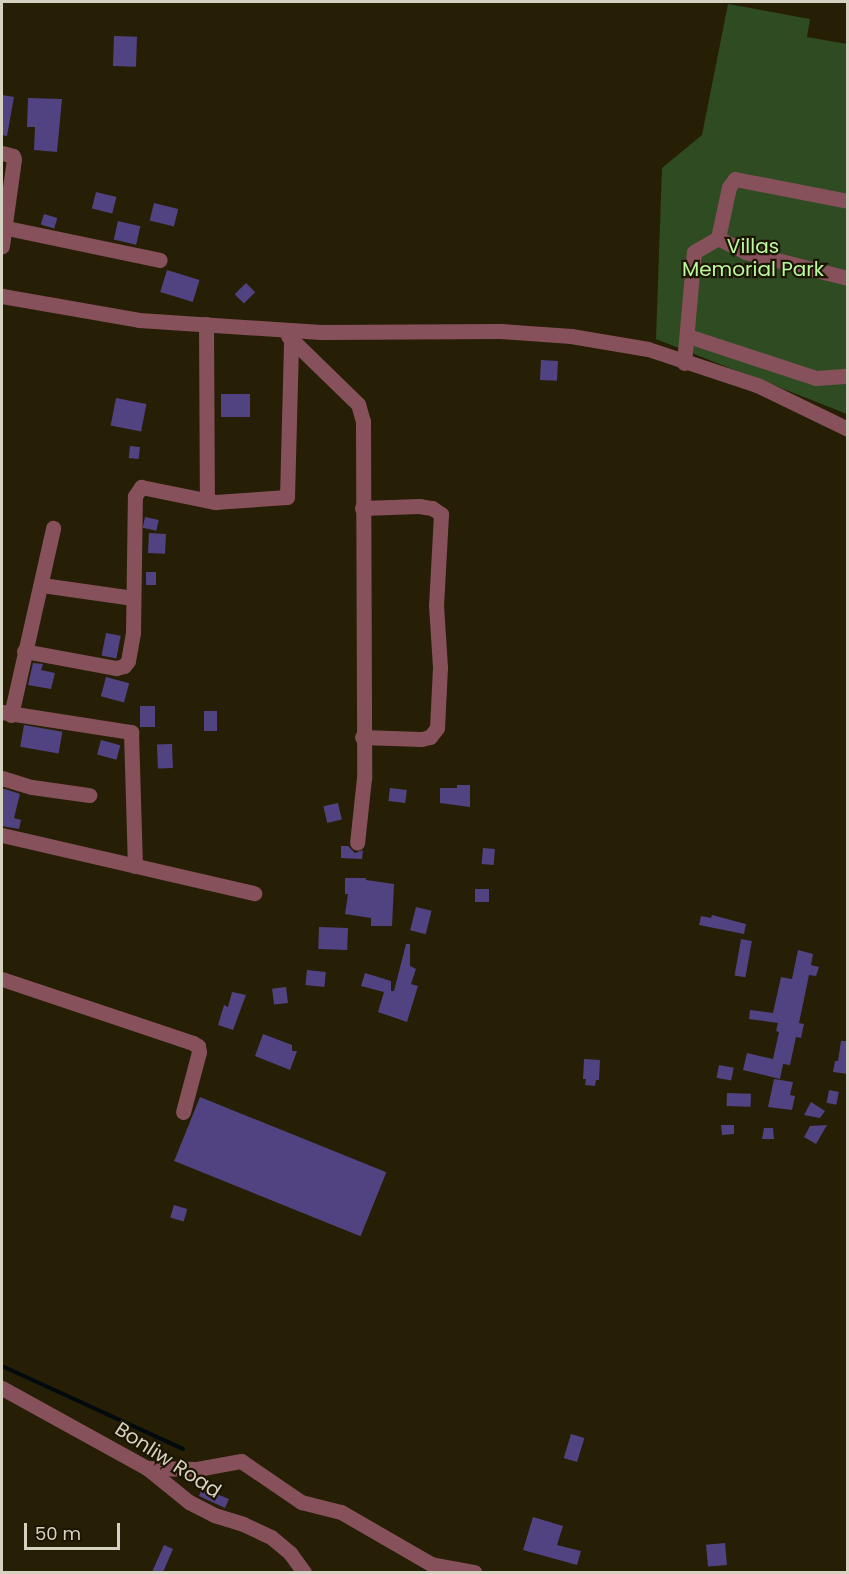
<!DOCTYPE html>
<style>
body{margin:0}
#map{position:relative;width:849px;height:1574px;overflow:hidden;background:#261f05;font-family:Poppins,sans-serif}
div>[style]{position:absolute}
.green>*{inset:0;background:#2f4b22}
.stream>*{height:4px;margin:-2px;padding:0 2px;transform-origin:2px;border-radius:2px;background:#010a0d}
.building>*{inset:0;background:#514382;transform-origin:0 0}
.minor>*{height:15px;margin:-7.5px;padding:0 7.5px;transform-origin:7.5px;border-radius:7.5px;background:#87515b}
span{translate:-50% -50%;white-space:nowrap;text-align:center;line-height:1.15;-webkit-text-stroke:4.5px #1c1500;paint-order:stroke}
.park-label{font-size:20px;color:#bbf89f}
.street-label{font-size:20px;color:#d6d2c2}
.frame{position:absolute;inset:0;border:3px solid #d6d2c2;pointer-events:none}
.scale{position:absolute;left:24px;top:1523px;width:96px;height:27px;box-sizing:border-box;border:3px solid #d6d2c2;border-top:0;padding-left:8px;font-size:18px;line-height:21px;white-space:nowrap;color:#d6d2c2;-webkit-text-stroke:4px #1c1500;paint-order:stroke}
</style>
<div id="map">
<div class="green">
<div style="clip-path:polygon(728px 4px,810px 19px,807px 37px,847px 44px,847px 414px,656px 339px,662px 168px,702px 135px)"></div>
</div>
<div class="stream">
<div style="left:2px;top:1366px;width:199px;rotate:24.6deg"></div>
</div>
<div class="building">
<div style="left:114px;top:36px;width:23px;height:30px;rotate:2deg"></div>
<div style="clip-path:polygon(2px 95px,14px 97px,7px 136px,2px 135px)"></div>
<div style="clip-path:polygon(28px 98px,62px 99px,57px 152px,34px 150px,35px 127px,27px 127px)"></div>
<div style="left:96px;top:192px;width:21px;height:17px;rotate:14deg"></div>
<div style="left:154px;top:203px;width:25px;height:18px;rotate:14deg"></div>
<div style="left:44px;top:214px;width:14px;height:11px;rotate:17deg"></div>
<div style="left:118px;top:221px;width:23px;height:19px;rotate:13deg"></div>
<div style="left:167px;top:270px;width:34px;height:23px;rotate:17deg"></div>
<div style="left:246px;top:283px;width:13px;height:16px;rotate:45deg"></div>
<div style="left:541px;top:360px;width:17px;height:20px;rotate:3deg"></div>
<div style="left:221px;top:394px;width:29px;height:23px"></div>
<div style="left:116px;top:398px;width:31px;height:28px;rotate:11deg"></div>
<div style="left:130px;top:446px;width:10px;height:12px;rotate:6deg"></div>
<div style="left:145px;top:517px;width:14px;height:11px;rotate:12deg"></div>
<div style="left:149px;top:533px;width:17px;height:20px;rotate:3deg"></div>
<div style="left:156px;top:572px;width:13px;height:10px;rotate:90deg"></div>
<div style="left:106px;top:633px;width:15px;height:23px;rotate:11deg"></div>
<div style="clip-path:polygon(33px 663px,43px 664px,41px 670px,55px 673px,51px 689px,28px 685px)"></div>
<div style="left:106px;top:677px;width:24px;height:20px;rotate:15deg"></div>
<div style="left:140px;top:706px;width:15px;height:21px"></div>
<div style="left:204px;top:711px;width:13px;height:20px"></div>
<div style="left:24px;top:725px;width:39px;height:22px;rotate:10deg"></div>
<div style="left:101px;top:740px;width:20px;height:15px;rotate:15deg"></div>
<div style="left:172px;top:744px;width:24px;height:15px;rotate:88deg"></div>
<div style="clip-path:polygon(457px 785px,470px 785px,470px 807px,440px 803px,440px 788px,457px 788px)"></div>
<div style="clip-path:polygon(2px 788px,20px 794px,14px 818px,21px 820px,19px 829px,2px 826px)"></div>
<div style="left:390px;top:788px;width:17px;height:13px;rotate:7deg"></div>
<div style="left:338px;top:803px;width:17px;height:15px;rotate:77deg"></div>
<div style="clip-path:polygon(341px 846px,348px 846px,355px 853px,363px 850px,362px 859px,341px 858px)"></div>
<div style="left:483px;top:848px;width:12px;height:16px;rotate:5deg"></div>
<div style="clip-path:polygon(345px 878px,366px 878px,366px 880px,394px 884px,392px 926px,371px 926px,371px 918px,345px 914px,348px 894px,345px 894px)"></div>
<div style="left:475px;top:889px;width:14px;height:13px"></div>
<div style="left:416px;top:907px;width:16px;height:24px;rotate:14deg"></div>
<div style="clip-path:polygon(712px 915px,746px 924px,744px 934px,699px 925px,701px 916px,711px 918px)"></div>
<div style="left:319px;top:927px;width:29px;height:22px;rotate:2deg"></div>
<div style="left:741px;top:939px;width:11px;height:37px;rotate:10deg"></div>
<div style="clip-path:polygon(406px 944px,410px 944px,410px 966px,416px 969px,411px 984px,418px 986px,407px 1022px,378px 1012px,384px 992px,361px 986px,365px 973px,391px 981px,391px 991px,394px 991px)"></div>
<div style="clip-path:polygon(798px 950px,813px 954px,811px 965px,819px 967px,816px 976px,809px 975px,799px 1023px,804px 1024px,801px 1038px,796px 1037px,790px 1065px,783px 1064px,780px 1079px,743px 1070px,747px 1053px,773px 1059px,779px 1032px,776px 1031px,778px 1023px,749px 1019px,750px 1010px,773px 1013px,781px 977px,792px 979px)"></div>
<div style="left:307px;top:970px;width:19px;height:15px;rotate:6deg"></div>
<div style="left:286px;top:987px;width:16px;height:14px;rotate:83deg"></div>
<div style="clip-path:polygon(232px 992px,246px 995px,233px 1030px,218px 1025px,224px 1005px,228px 1007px)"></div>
<div style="clip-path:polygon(263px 1034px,292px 1045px,292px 1051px,297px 1051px,290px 1070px,255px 1056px)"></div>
<div style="clip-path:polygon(841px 1041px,848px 1041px,848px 1074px,833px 1072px,835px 1061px,838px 1061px)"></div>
<div style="clip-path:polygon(584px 1059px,600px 1060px,599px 1080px,596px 1080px,595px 1086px,585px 1085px,586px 1079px,583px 1079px)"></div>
<div style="left:719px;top:1065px;width:15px;height:13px;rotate:11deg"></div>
<div style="clip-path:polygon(774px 1079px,793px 1082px,790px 1095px,795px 1096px,792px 1110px,768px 1107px)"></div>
<div style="left:829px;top:1090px;width:10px;height:13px;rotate:11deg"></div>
<div style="left:727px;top:1093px;width:24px;height:13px;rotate:2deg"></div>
<div style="left:200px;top:1097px;width:201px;height:69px;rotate:22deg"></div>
<div style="clip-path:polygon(811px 1102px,825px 1111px,820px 1118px,804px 1115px)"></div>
<div style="clip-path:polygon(721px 1125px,734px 1125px,734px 1134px,722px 1135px)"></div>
<div style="clip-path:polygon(827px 1125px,816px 1144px,804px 1137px,810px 1126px)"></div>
<div style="clip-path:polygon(764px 1128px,773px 1128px,774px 1139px,762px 1139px)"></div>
<div style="left:174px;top:1205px;width:14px;height:13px;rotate:17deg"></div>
<div style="left:571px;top:1434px;width:14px;height:25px;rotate:17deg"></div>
<div style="clip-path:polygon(202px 1488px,229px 1499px,225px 1508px,199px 1496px)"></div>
<div style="clip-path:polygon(533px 1517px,563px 1526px,557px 1545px,581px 1551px,577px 1565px,523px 1550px)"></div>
<div style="left:725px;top:1543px;width:22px;height:19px;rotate:85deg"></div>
<div style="clip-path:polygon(164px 1545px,173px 1549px,163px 1572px,152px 1572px)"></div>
</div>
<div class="minor">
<div style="left:2px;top:153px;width:11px;rotate:15deg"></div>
<div style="left:13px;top:156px;width:3px;rotate:72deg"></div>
<div style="left:14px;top:159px;width:88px;rotate:97.9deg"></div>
<div style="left:2px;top:227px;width:161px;rotate:11.8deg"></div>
<div style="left:718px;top:238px;width:30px;rotate:27deg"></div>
<div style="left:745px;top:252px;width:106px;rotate:14.2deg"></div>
<div style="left:2px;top:296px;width:139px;rotate:9.9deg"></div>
<div style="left:139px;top:320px;width:182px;rotate:3.8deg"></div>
<div style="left:321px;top:332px;width:180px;rotate:-0.3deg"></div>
<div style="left:501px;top:331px;width:70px;rotate:4.1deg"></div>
<div style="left:571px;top:336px;width:78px;rotate:9.6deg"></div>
<div style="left:648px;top:349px;width:115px;rotate:18.3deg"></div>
<div style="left:757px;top:385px;width:101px;rotate:25.8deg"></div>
<div style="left:206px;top:324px;width:176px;rotate:89.7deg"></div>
<div style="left:288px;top:336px;width:98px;rotate:44.2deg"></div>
<div style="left:358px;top:404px;width:18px;rotate:74deg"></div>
<div style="left:363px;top:421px;width:357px;rotate:89.8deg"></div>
<div style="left:364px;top:778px;width:65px;rotate:96.1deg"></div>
<div style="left:688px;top:336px;width:135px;rotate:18.2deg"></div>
<div style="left:816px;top:378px;width:32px;rotate:-4deg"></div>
<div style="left:684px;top:363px;width:111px;rotate:-84.9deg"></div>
<div style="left:694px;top:252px;width:28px;rotate:-30deg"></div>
<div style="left:718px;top:238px;width:52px;rotate:-77.8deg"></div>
<div style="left:729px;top:187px;width:10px;rotate:-53deg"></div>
<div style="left:735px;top:179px;width:115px;rotate:11deg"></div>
<div style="left:362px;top:508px;width:57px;rotate:-2deg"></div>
<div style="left:419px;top:506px;width:13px;rotate:9deg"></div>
<div style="left:432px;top:508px;width:11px;rotate:34deg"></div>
<div style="left:441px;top:514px;width:91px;rotate:93.1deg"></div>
<div style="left:436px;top:605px;width:62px;rotate:86.3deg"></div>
<div style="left:440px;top:667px;width:61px;rotate:92.8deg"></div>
<div style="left:437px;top:728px;width:11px;rotate:128deg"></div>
<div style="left:430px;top:737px;width:9px;rotate:167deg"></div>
<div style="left:421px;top:739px;width:59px;rotate:-178.1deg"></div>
<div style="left:42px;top:585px;width:92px;rotate:8.1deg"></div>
<div style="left:24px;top:651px;width:94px;rotate:10.5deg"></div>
<div style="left:116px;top:668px;width:8px;rotate:-14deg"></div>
<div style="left:124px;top:666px;width:6px;rotate:-51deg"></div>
<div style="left:128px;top:661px;width:28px;rotate:-80deg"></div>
<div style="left:133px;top:633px;width:137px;rotate:-89.2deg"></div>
<div style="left:135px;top:496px;width:11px;rotate:-56deg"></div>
<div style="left:141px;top:487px;width:76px;rotate:11.5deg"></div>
<div style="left:215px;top:502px;width:72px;rotate:-4deg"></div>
<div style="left:287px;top:497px;width:158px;rotate:-88.5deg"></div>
<div style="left:2px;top:712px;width:131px;rotate:8.8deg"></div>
<div style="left:131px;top:732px;width:134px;rotate:88.3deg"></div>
<div style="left:11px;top:715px;width:192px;rotate:-77.3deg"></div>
<div style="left:2px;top:778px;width:31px;rotate:17deg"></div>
<div style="left:32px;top:787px;width:58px;rotate:8deg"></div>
<div style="left:2px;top:835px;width:259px;rotate:13deg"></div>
<div style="left:2px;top:979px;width:201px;rotate:18.5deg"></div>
<div style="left:193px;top:1043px;width:6px;rotate:31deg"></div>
<div style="left:198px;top:1046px;width:6px;rotate:81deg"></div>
<div style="left:199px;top:1052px;width:62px;rotate:104.9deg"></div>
<div style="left:2px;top:1388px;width:166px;rotate:28.9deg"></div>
<div style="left:147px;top:1468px;width:54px;rotate:39deg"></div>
<div style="left:189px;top:1502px;width:28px;rotate:27deg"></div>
<div style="left:214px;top:1515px;width:30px;rotate:17deg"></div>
<div style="left:243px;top:1524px;width:31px;rotate:25deg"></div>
<div style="left:271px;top:1537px;width:25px;rotate:40deg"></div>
<div style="left:290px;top:1553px;width:24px;rotate:54deg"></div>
<div style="left:147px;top:1468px;width:50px;rotate:1.1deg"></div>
<div style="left:197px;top:1469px;width:45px;rotate:-10.3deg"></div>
<div style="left:241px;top:1461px;width:73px;rotate:34.3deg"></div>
<div style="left:301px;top:1502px;width:41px;rotate:14deg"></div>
<div style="left:341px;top:1512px;width:104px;rotate:30deg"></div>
<div style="left:431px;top:1564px;width:44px;rotate:10.5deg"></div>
</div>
<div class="park-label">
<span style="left:753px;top:258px">Villas<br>Memorial Park</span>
</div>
<div class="street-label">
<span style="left:168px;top:1460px;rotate:33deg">Bonliw Road</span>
</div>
<div class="frame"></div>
<div class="scale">50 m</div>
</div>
